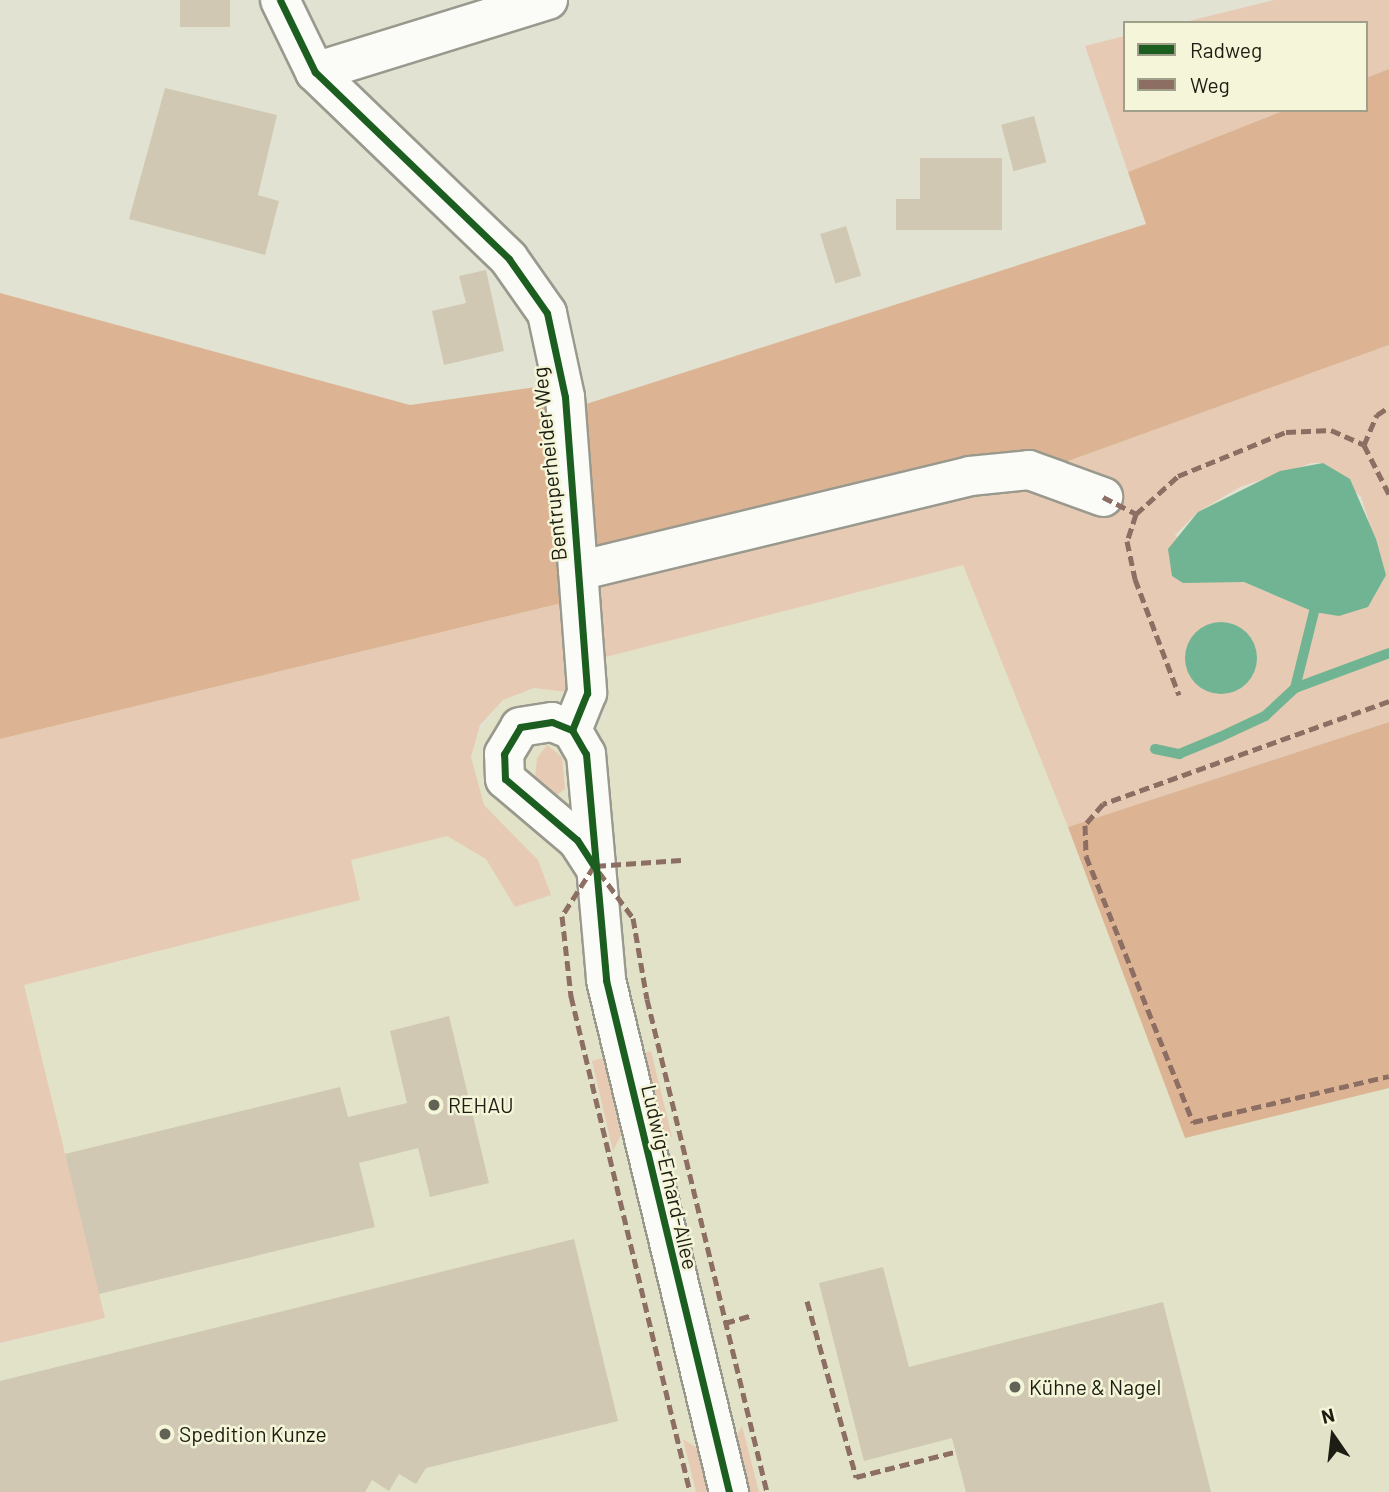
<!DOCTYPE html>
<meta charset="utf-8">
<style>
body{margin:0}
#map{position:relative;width:1389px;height:1492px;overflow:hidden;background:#e2e2d2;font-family:Barlow,sans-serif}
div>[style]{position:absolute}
.built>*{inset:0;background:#e1e2c7}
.green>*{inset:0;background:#e7cab3}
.forest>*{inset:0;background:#dcb493}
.water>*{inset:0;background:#71b494}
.round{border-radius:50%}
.stream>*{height:10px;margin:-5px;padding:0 5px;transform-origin:5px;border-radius:5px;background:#71b494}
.building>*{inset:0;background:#d0c8b2;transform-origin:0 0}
.roads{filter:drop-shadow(2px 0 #99998e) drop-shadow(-2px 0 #99998e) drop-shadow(0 2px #99998e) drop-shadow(0 -2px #99998e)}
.minor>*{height:38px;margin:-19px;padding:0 19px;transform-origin:19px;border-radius:19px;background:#fbfbf8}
.quiet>*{height:5px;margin-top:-2.5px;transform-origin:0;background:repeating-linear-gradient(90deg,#8d6e63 0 10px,transparent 0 15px)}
.cycleway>*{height:7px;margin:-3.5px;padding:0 3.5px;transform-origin:3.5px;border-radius:3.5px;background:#1b5e20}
.dots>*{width:19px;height:19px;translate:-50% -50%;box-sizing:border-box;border:4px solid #f5f6d9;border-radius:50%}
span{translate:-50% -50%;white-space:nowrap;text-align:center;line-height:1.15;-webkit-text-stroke:5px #f5f6d9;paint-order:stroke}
.street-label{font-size:21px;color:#1d1d13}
.poi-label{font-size:21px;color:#1d1d13}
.left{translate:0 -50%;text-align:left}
.legend{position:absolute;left:1123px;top:21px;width:245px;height:91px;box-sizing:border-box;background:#f5f6d9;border:2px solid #9f9f8a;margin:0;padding:9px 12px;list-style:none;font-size:21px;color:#1d1d13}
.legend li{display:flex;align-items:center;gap:14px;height:35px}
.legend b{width:35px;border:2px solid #9f9f8a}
.north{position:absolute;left:1298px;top:1401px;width:70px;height:70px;-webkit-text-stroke:5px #f5f6d9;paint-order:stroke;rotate:346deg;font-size:19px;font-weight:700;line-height:28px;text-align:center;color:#1d1d13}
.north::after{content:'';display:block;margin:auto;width:24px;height:32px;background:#1d1d13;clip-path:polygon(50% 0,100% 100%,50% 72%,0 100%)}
</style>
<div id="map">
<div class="built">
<div style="clip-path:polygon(963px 565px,1126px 971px,1185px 1137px,1389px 1088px,1389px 1492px,0 1492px,0 1344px,105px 1318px,24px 985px,359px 900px,351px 860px,447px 836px,486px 859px,515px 907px,551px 895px,538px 860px,484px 805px,471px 774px,474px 740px,503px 700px,534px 688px,567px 692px,606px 723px,602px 658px)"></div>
</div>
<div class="green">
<div style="clip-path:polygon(1274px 0,1389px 0,1389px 69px,1366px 78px,1366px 23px,1181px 23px)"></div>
<div style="clip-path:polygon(1125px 36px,1125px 110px,1285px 110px,1128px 172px,1085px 46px)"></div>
<div style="clip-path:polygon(evenodd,1389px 345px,1389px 722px,1068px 827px,963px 565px,602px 658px,594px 556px,1060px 464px,1389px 345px,1312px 463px,1323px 463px,1361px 497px,1386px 575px,1314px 612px,1244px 582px,1221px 581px,1175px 535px,1198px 512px,1240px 487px,1312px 463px)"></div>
<div style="clip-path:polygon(562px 603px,567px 692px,534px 688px,503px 700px,480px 725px,471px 757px,484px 805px,538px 860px,551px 895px,515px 907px,486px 859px,447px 836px,351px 860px,360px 900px,24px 985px,105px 1318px,0 1343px,0 739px)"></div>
<div style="clip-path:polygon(547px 745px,562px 757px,565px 789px,555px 796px,535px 778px,537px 758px)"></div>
<div style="clip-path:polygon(651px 1051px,672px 1137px,657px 1126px,640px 1054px)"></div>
<div style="clip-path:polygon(603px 1058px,621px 1135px,613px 1151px,592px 1061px)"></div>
<div style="clip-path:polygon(742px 1426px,759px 1492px,746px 1492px,733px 1442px)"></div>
<div style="clip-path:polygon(683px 1439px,699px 1449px,709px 1492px,696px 1492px)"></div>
</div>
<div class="forest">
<div style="clip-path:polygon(1389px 69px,1389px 345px,1060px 464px,594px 556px,583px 405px,1146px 224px,1128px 172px,1285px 110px,1366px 110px,1366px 78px)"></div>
<div style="clip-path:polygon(0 293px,410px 405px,543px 386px,562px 603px,0 739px)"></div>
<div style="clip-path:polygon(1389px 722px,1389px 1088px,1185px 1138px,1068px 827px)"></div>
</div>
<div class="water">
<div style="clip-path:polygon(1323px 463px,1350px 479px,1376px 539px,1386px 575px,1368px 607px,1339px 616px,1314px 612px,1244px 582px,1183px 583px,1172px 576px,1168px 549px,1198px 512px,1280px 471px)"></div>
<div class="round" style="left:1185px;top:622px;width:72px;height:72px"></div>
</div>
<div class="stream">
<div style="left:1295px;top:688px;width:78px;rotate:-76deg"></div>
<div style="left:1155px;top:749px;width:25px;rotate:12deg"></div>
<div style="left:1179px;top:754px;width:44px;rotate:-22.5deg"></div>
<div style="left:1220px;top:737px;width:50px;rotate:-25deg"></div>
<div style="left:1265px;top:716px;width:41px;rotate:-43deg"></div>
<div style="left:1295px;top:688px;width:100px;rotate:-20.4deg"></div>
</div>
<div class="building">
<div style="left:180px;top:0;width:50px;height:27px"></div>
<div style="clip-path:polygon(165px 88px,277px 115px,258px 195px,279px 201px,265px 255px,129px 219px)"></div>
<div style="left:1034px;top:116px;width:48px;height:34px;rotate:75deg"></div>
<div style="clip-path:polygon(920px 158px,1002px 158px,1002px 230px,896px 230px,896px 199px,920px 199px)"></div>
<div style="left:846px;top:226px;width:52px;height:27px;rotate:73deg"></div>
<div style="clip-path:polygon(486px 270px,504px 351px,444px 365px,432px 311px,466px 303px,459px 276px)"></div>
<div style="clip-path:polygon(449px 1016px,489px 1183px,430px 1197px,418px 1148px,359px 1163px,375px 1227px,99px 1294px,65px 1154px,340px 1087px,348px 1117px,407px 1103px,390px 1031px)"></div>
<div style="clip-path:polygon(574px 1239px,618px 1421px,426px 1468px,416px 1484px,399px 1474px,389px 1491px,372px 1480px,365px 1492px,0 1492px,0 1381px)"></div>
<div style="clip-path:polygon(883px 1267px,909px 1367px,1163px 1302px,1211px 1492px,966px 1492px,952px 1438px,864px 1461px,819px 1283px)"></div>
</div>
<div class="roads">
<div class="minor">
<div style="left:280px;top:0;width:80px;rotate:64.1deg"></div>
<div style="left:315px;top:72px;width:269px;rotate:43.9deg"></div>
<div style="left:509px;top:259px;width:66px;rotate:54.9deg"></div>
<div style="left:547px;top:313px;width:86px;rotate:77.9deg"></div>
<div style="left:565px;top:397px;width:297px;rotate:85.7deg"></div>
<div style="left:587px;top:693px;width:40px;rotate:112deg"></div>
<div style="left:315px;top:72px;width:244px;rotate:-17.2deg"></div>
<div style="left:578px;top:571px;width:403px;rotate:-13.6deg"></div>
<div style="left:970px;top:476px;width:59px;rotate:-5.8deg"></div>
<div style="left:1029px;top:470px;width:79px;rotate:20deg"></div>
<div style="left:594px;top:866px;width:31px;rotate:-123deg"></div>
<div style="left:577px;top:840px;width:94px;rotate:-139.7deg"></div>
<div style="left:505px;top:779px;width:25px;rotate:-92deg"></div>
<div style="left:504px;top:754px;width:31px;rotate:-59deg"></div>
<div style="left:520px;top:727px;width:32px;rotate:-9deg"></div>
<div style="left:552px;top:722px;width:22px;rotate:22deg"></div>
<div style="left:572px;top:730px;width:28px;rotate:60deg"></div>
<div style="left:586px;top:754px;width:227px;rotate:84.9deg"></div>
<div style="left:606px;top:980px;width:527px;rotate:76.49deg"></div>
</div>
</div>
<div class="quiet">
<div style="left:1364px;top:445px;width:33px;rotate:-67deg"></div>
<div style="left:1377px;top:415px;width:14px;rotate:-34deg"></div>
<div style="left:1103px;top:497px;width:37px;rotate:27deg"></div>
<div style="left:1136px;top:514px;width:28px;rotate:108deg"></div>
<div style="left:1127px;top:541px;width:39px;rotate:78deg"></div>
<div style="left:1135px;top:579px;width:124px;rotate:69.2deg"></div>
<div style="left:1136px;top:514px;width:57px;rotate:-42.1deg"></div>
<div style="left:1178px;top:476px;width:117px;rotate:-22.2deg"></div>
<div style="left:1286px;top:432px;width:45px;rotate:-2.5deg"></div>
<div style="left:1331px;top:430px;width:36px;rotate:24deg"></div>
<div style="left:1364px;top:445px;width:55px;rotate:63deg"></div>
<div style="left:1389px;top:701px;width:304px;rotate:160.2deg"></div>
<div style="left:1103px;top:804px;width:28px;rotate:131deg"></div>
<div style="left:1085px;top:825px;width:31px;rotate:88deg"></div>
<div style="left:1086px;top:856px;width:287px;rotate:68.1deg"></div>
<div style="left:1193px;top:1122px;width:201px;rotate:-13.2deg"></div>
<div style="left:681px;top:860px;width:87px;rotate:176.1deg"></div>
<div style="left:594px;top:866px;width:59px;rotate:122.6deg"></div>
<div style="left:562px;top:916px;width:81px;rotate:83.6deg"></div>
<div style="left:571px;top:996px;width:510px;rotate:76.51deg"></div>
<div style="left:599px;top:872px;width:57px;rotate:53.5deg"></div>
<div style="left:633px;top:918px;width:82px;rotate:80.2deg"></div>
<div style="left:647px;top:999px;width:507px;rotate:76.32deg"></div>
<div style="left:807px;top:1301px;width:183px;rotate:74.4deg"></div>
<div style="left:856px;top:1477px;width:101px;rotate:-14.3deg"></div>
<div style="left:725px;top:1323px;width:29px;rotate:-16deg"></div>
</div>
<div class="cycleway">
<div style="left:280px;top:0;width:80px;rotate:64.1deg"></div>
<div style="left:315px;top:72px;width:269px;rotate:43.9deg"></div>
<div style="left:509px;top:259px;width:66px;rotate:54.9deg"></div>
<div style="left:547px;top:313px;width:86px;rotate:77.9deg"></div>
<div style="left:565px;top:397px;width:297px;rotate:85.7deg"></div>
<div style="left:587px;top:693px;width:40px;rotate:112deg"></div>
<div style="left:594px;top:866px;width:31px;rotate:-123deg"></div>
<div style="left:577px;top:840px;width:94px;rotate:-139.7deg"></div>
<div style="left:505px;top:779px;width:25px;rotate:-92deg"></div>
<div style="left:504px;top:754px;width:31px;rotate:-59deg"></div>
<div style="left:520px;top:727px;width:32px;rotate:-9deg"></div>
<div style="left:552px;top:722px;width:22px;rotate:22deg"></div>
<div style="left:572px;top:730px;width:28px;rotate:60deg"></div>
<div style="left:586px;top:754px;width:227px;rotate:84.9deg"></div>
<div style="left:606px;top:980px;width:527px;rotate:76.49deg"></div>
</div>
<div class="dots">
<div style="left:434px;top:1105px;background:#626256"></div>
<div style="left:1015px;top:1387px;background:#626256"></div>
<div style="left:165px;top:1434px;background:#626256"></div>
</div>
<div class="street-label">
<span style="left:549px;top:464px;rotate:-96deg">Bentruperheider Weg</span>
<span style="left:670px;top:1177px;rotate:77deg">Ludwig-Erhard-Allee</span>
</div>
<div class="poi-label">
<span class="left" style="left:448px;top:1105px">REHAU</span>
<span class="left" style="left:1029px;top:1387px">Kühne &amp; Nagel</span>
<span class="left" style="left:179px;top:1434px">Spedition Kunze</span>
</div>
<ul class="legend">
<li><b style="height:9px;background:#1b5e20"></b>Radweg</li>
<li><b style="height:9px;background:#8d6e63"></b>Weg</li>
</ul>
<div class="north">N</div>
</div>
